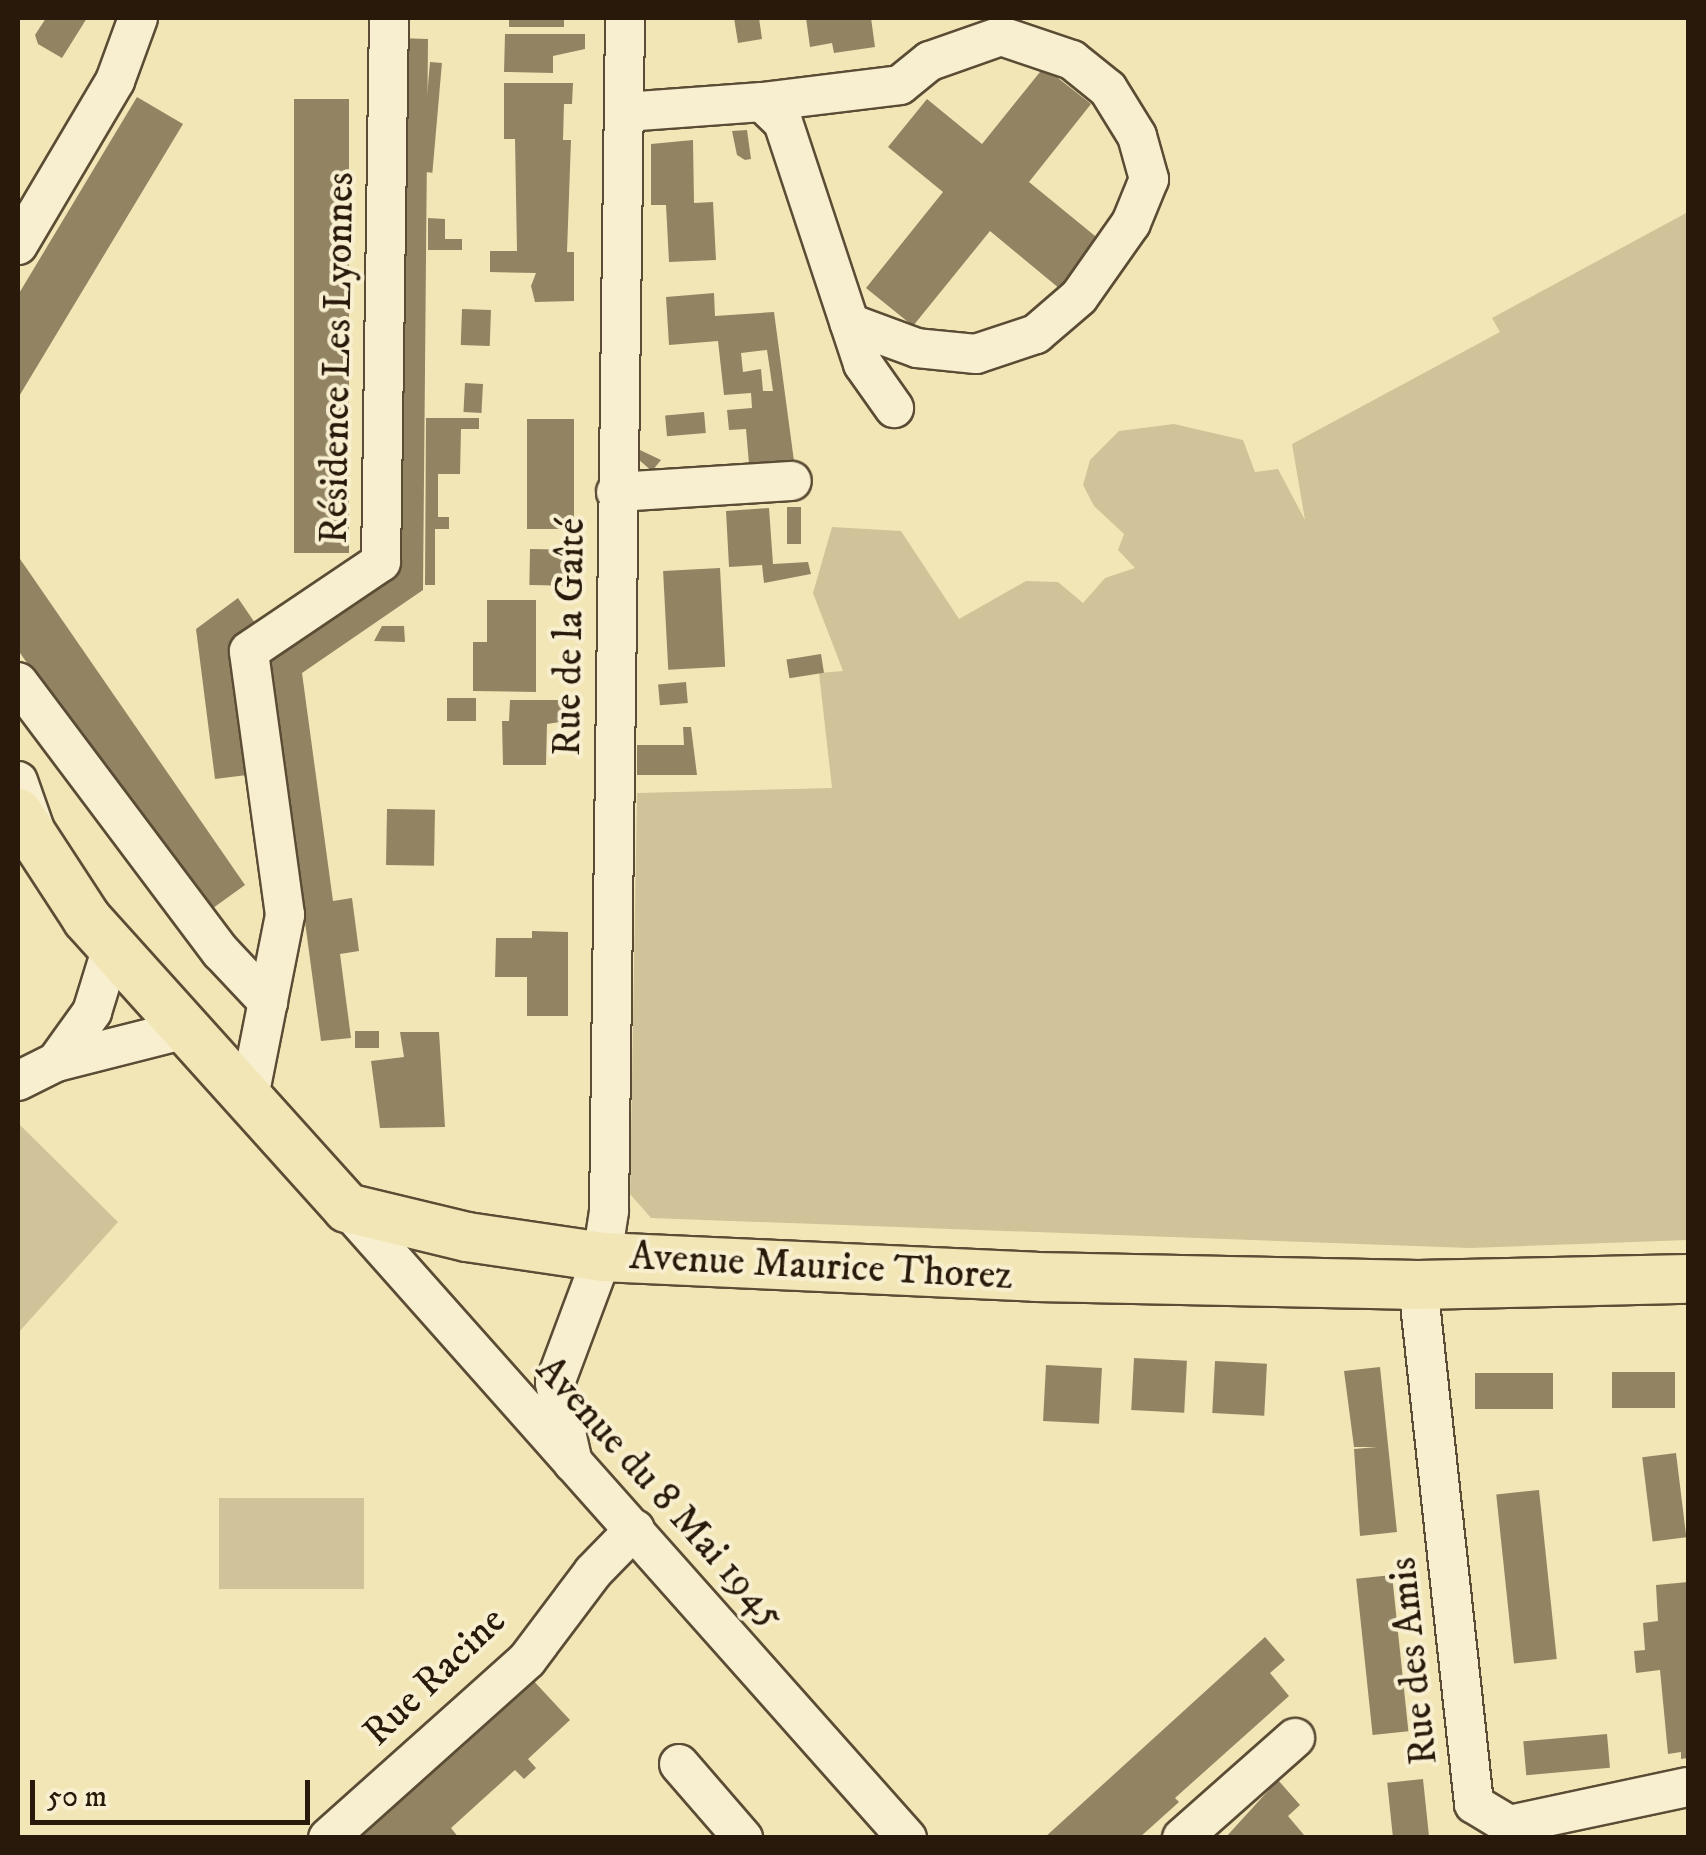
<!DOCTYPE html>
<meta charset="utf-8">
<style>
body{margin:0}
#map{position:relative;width:1706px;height:1855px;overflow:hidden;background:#f3e6b6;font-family:"IM FELL DW Pica",serif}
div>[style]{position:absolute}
.green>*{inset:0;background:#d0c399;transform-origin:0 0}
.building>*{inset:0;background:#928463;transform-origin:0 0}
.roads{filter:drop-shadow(2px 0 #5b4c35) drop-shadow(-2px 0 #5b4c35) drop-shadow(0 2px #5b4c35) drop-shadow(0 -2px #5b4c35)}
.minor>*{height:38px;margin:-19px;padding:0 19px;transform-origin:19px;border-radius:19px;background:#f7efd0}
.major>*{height:48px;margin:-24px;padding:0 24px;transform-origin:24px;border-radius:24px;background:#f3e6b6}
span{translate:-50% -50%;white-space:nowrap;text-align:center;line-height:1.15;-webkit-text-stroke:8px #f7efd0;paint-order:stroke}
.street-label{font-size:40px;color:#28190a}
.frame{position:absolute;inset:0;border:20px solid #28190a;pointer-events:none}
.scale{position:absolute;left:30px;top:1780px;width:280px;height:45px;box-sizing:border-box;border:5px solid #28190a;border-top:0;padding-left:12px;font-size:30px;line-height:35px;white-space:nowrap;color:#28190a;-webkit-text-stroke:8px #f7efd0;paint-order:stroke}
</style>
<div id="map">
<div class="green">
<div style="clip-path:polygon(1688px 212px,1688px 1240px,1470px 1248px,651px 1218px,630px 1194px,637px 793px,832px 788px,819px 673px,843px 671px,813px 593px,832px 527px,901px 531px,959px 619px,1026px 581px,1058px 582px,1083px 603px,1105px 578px,1135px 568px,1118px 550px,1124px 534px,1094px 506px,1083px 485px,1090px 460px,1119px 431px,1174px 424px,1243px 440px,1255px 472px,1278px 469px,1305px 520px,1292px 444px,1500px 332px,1492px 318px)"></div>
<div style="clip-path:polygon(18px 1123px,118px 1222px,18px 1333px)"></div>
<div style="left:219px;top:1498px;width:145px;height:91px"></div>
</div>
<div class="building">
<div style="clip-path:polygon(46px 18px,87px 18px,62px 58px,38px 44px,35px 35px)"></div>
<div style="left:509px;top:18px;width:55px;height:9px"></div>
<div style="clip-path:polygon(734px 18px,759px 18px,762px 39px,738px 43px)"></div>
<div style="clip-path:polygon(806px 18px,871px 18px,875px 47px,834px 53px,832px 43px,810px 47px)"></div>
<div style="clip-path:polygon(505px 34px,585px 34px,585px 49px,553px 56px,553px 73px,504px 72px)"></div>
<div style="clip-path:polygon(398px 38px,428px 39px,423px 590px,302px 673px,333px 901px,352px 898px,359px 951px,340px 954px,351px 1038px,321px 1041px,270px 661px,393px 575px)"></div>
<div style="left:430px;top:62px;width:12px;height:110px;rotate:5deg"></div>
<div style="clip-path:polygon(1044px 67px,1091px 104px,1029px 182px,1100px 240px,1060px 289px,990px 231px,913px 326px,866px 288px,943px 192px,888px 147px,927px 99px,982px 144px)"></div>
<div style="clip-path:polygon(504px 83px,573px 83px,572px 104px,564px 104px,563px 140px,571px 140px,567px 252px,574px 252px,574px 301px,535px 302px,531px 286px,536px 273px,490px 272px,490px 251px,517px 251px,515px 139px,504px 139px)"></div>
<div style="clip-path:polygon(137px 97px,183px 124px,18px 398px,18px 295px)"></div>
<div style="left:294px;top:99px;width:55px;height:454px"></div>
<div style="clip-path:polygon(747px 130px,751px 159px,745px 160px,737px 155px,732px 131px)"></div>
<div style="clip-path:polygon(693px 140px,694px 203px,713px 202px,716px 260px,669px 262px,666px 205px,651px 205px,651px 144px)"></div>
<div style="clip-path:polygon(428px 218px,445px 219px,445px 239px,462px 239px,462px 250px,428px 250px)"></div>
<div style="clip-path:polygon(evenodd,714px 293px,715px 316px,774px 312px,794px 461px,749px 464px,746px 429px,729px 430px,727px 410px,752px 408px,751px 393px,724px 395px,718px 341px,669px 345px,666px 297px,714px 293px,767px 350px,773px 391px,763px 391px,761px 369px,743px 372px,741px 353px,767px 350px)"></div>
<div style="left:462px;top:309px;width:29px;height:36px;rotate:2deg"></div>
<div style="left:465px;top:383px;width:18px;height:29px;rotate:3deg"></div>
<div style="left:704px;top:412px;width:21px;height:39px;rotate:85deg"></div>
<div style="clip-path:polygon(426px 418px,479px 418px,479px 429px,461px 429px,460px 474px,438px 474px,438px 517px,449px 517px,449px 529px,435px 529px,435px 585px,425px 585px)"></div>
<div style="left:527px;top:419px;width:47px;height:110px"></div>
<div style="clip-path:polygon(640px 450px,661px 460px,652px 471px,639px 460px)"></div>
<div style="left:787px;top:507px;width:14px;height:37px"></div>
<div style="clip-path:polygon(769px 508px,773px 564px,808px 562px,811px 574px,764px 583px,762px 565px,729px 567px,726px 511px)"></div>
<div style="left:530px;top:549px;width:53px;height:36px;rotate:1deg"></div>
<div style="clip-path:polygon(18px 556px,245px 885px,202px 916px,18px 650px)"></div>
<div style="left:720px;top:568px;width:99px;height:57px;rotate:87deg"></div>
<div style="clip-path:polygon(238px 598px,255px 623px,229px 643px,247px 775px,215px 779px,196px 629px)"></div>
<div style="clip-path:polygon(487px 600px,536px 600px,536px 692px,473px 691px,473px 642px,487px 642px)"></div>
<div style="clip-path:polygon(382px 626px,404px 626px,405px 642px,374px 641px)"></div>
<div style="left:821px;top:654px;width:19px;height:35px;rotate:81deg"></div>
<div style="left:686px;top:682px;width:21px;height:28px;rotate:85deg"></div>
<div style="left:447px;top:698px;width:29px;height:23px"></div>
<div style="clip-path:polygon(510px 700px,580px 700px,580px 719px,547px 724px,546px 765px,503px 765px,502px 721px,509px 721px)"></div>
<div style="clip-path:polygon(683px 727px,691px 727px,697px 775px,637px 775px,637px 745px,684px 745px)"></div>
<div style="left:387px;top:809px;width:48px;height:56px;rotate:1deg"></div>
<div style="clip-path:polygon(532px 931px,568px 932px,568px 1016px,527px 1016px,527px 977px,495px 977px,496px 938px,532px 938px)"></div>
<div style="left:355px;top:1031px;width:24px;height:17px"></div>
<div style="clip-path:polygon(400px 1032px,439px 1032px,445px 1127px,380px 1128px,371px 1061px,404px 1057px)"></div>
<div style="left:1134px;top:1358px;width:53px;height:52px;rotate:3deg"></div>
<div style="left:1215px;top:1361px;width:52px;height:52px;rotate:3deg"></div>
<div style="left:1046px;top:1365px;width:56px;height:56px;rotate:3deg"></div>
<div style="clip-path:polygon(1380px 1367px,1397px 1532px,1360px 1536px,1354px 1449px,1377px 1447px,1354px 1447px,1344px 1371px)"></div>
<div style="left:1612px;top:1372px;width:63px;height:36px"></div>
<div style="left:1553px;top:1373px;width:36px;height:78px;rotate:90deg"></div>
<div style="left:1676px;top:1453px;width:85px;height:34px;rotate:83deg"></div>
<div style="left:1539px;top:1490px;width:170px;height:43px;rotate:84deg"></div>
<div style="left:1392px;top:1575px;width:157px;height:36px;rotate:84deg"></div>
<div style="clip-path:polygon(1688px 1582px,1688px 1758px,1681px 1759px,1681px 1752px,1668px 1754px,1660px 1670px,1636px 1673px,1634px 1651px,1645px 1650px,1643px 1623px,1658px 1621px,1656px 1585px)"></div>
<div style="clip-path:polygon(1265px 1637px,1285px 1660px,1270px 1673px,1289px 1696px,1175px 1798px,1179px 1802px,1139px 1838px,1044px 1838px)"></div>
<div style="clip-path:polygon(530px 1677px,570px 1720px,528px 1759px,536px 1768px,524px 1779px,515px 1770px,451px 1828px,459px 1838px,354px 1838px)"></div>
<div style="left:1607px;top:1734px;width:34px;height:84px;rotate:85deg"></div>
<div style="left:1423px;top:1779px;width:59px;height:36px;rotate:84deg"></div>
<div style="clip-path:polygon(1278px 1780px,1300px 1805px,1288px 1816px,1304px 1835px,1225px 1838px)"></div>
</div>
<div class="roads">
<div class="minor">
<div style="left:762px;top:102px;width:139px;rotate:-7deg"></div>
<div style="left:900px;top:85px;width:38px;rotate:-39deg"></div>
<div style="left:930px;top:61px;width:75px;rotate:-19.4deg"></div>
<div style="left:1001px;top:36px;width:75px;rotate:18.7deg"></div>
<div style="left:1072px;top:60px;width:46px;rotate:38.9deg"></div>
<div style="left:1108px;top:89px;width:55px;rotate:58.3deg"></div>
<div style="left:1137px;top:136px;width:45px;rotate:74.4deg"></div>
<div style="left:1149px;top:179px;width:48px;rotate:112.2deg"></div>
<div style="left:1131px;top:223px;width:90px;rotate:125.1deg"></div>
<div style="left:1079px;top:297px;width:57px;rotate:139.3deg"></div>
<div style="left:1036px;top:334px;width:63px;rotate:161.6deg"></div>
<div style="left:976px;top:354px;width:59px;rotate:-174.2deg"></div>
<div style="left:917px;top:348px;width:72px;rotate:-159.8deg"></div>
<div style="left:625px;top:112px;width:137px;rotate:-4.2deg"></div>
<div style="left:762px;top:102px;width:29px;rotate:44deg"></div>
<div style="left:783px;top:122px;width:255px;rotate:71.7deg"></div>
<div style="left:863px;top:364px;width:54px;rotate:54.8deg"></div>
<div style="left:18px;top:245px;width:191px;rotate:-59.4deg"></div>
<div style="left:115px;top:81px;width:67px;rotate:-69.9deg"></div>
<div style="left:616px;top:492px;width:176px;rotate:-3.6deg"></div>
<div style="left:18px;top:682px;width:338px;rotate:53.1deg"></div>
<div style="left:221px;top:952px;width:69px;rotate:46.8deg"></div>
<div style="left:18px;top:781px;width:60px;rotate:70.7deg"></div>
<div style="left:56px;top:1062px;width:62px;rotate:-54.2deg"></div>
<div style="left:92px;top:1012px;width:68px;rotate:-72.9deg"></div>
<div style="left:18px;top:1081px;width:42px;rotate:-26.6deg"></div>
<div style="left:56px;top:1062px;width:134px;rotate:-14.2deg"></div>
<div style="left:248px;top:1102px;width:191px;rotate:-78.8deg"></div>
<div style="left:285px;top:915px;width:266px;rotate:-97.8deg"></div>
<div style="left:249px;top:651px;width:159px;rotate:-34deg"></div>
<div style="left:381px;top:562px;width:544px;rotate:-89.16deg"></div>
<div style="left:347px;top:1208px;width:843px;rotate:48.37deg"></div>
<div style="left:1418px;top:1285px;width:522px;rotate:83.84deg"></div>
<div style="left:1474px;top:1804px;width:41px;rotate:31deg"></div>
<div style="left:1509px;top:1825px;width:183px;rotate:-12deg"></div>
<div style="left:573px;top:1463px;width:82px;rotate:-102.7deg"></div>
<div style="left:555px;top:1383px;width:134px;rotate:-69.5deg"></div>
<div style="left:602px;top:1257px;width:47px;rotate:-81.3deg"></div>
<div style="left:609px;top:1211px;width:1193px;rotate:-89.23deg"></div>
<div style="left:679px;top:1764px;width:98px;rotate:49.1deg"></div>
<div style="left:328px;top:1838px;width:267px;rotate:-41.8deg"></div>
<div style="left:527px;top:1660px;width:110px;rotate:-53.1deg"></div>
<div style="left:593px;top:1572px;width:60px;rotate:-45.7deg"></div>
<div style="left:1182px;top:1838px;width:151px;rotate:-41.5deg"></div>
</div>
<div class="major">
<div style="left:18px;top:813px;width:126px;rotate:56.9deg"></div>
<div style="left:87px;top:919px;width:389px;rotate:48deg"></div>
<div style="left:347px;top:1208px;width:123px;rotate:13.6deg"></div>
<div style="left:467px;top:1237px;width:136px;rotate:8.4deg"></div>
<div style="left:602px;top:1257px;width:434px;rotate:2.6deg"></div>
<div style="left:1036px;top:1277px;width:382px;rotate:1.2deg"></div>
<div style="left:1418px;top:1285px;width:270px;rotate:-1.3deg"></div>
</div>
</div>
<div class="street-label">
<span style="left:338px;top:358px;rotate:-89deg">Résidence Les Lyonnes</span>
<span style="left:570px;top:637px;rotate:-89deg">Rue de la Gaîté</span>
<span style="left:821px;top:1267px;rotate:3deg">Avenue Maurice Thorez</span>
<span style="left:660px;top:1493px;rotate:48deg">Avenue du 8 Mai 1945</span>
<span style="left:1414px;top:1661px;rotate:-96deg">Rue des Amis</span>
<span style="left:435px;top:1677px;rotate:-44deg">Rue Racine</span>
</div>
<div class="frame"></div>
<div class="scale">50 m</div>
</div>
